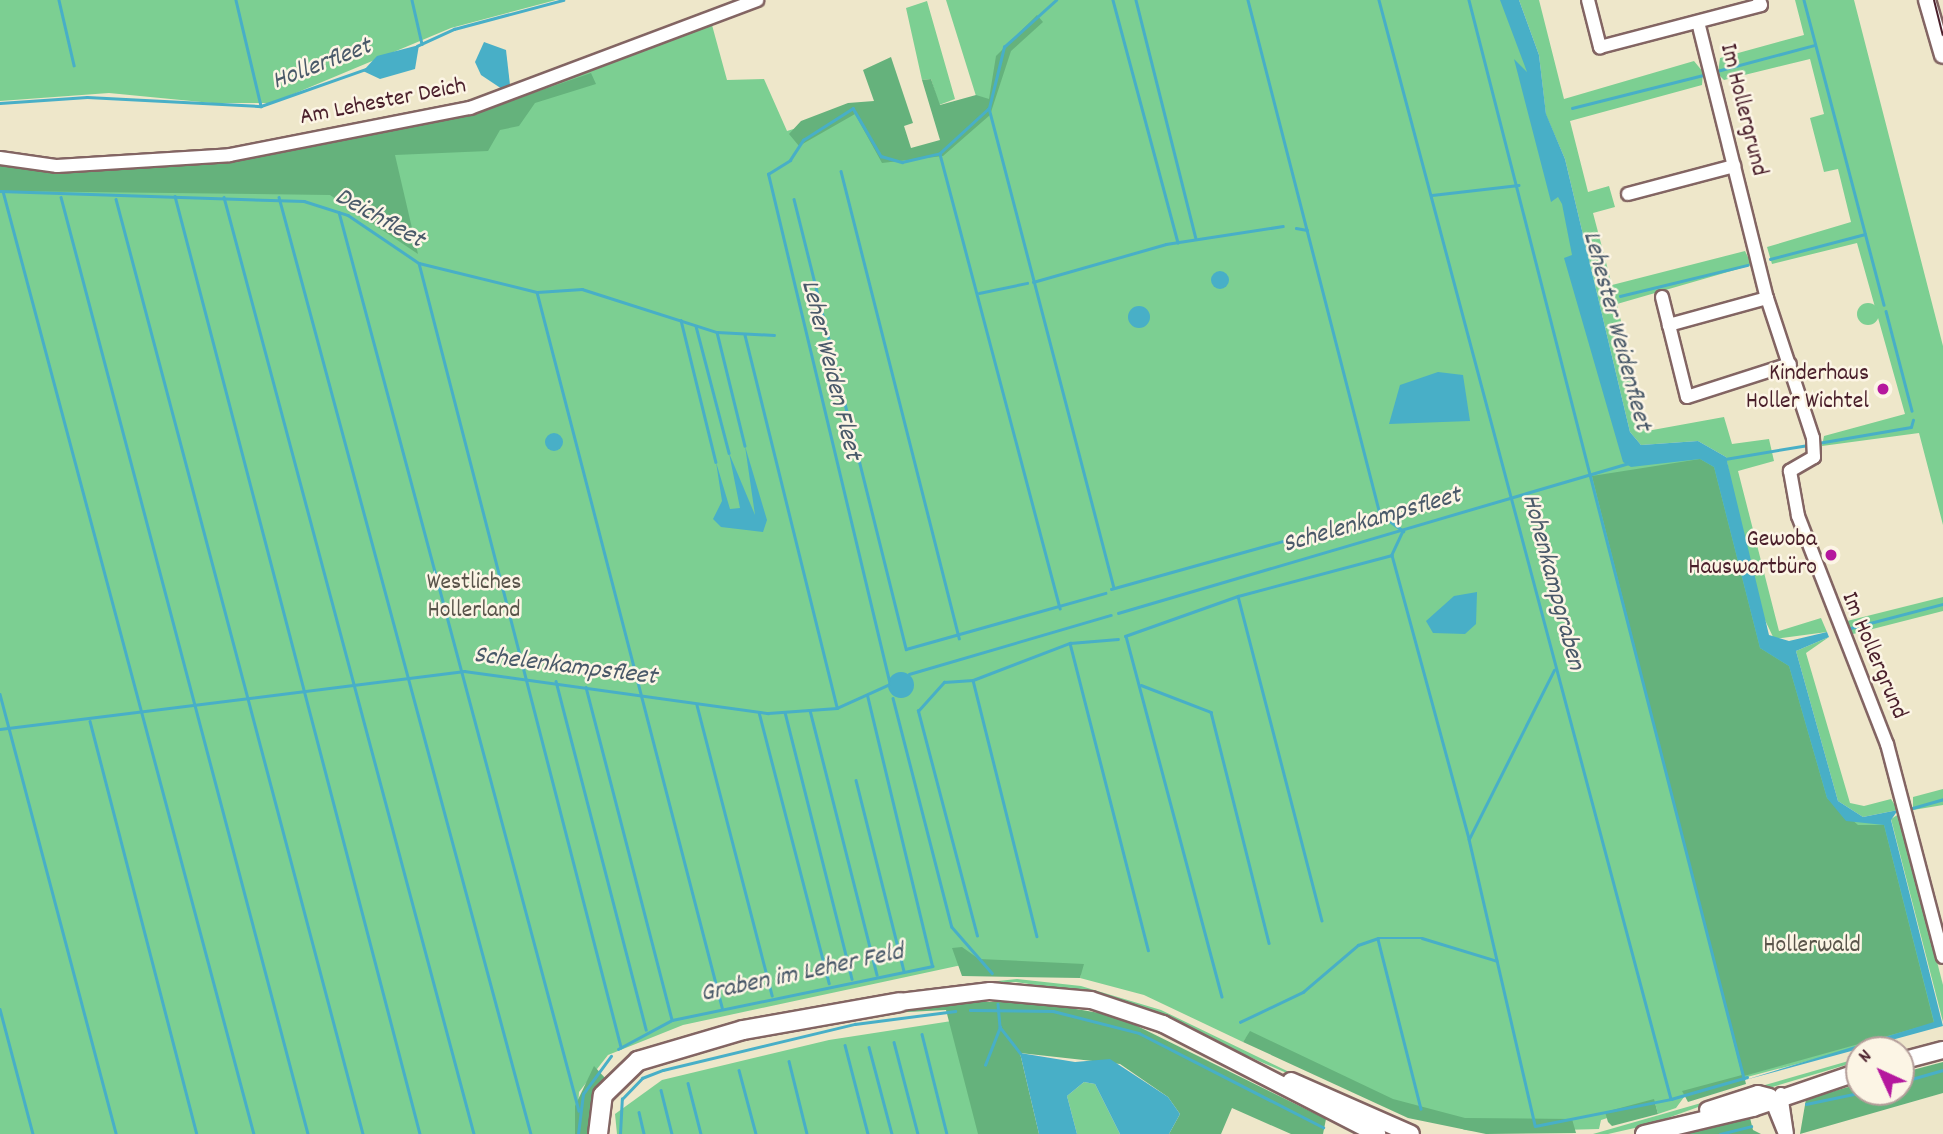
<!DOCTYPE html>
<meta charset="utf-8">
<style>
body{margin:0}
#map{position:relative;width:1943px;height:1134px;overflow:hidden;background:#eee7ca;font-family:Dekko,sans-serif}
div>[style]{position:absolute}
.green>*{inset:0;background:#7ccf92}
.round{border-radius:50%}
.forest>*{inset:0;background:#65b27c}
.water>*{inset:0;background:#48afc7}
.stream>*{height:2.5px;margin:-1.25px;padding:0 1.25px;transform-origin:1.25px;border-radius:1.25px;background:#48afc7}
.roads{filter:drop-shadow(2px 0 #836563) drop-shadow(-2px 0 #836563) drop-shadow(0 2px #836563) drop-shadow(0 -2px #836563)}
.minor>*{height:12px;margin:-6px;padding:0 6px;transform-origin:6px;border-radius:6px;background:#fff}
.major>*{height:16px;margin:-8px;padding:0 8px;transform-origin:8px;border-radius:8px;background:#fff}
.highway>*{height:18px;margin:-9px;padding:0 9px;transform-origin:9px;border-radius:9px;background:#fff}
.tram>*{height:2px;margin:-1px;padding:0 1px;transform-origin:1px;border-radius:1px;background:#4a1f2b}
.dots>*{width:19px;height:19px;translate:-50% -50%;box-sizing:border-box;border:4px solid #fcf5e5;border-radius:50%}
span{translate:-50% -50%;white-space:nowrap;text-align:center;line-height:1.15;-webkit-text-stroke:5px #fcf5e5;paint-order:stroke}
.street-label{font-size:24px;color:#4a1f2b}
.poi-label{font-size:24px;color:#4a1f2b}
.right{translate:-100% -50%;text-align:right}
.park-label{font-size:24px;color:#59544a}
.water-label{font-size:26px;color:#495969;font-style:italic}
.north{position:absolute;left:1845px;top:1036px;width:70px;height:70px;box-sizing:border-box;background:#fcf5e5;border:2px solid #b59f9b;border-radius:50%;rotate:315deg;font-size:19px;font-weight:700;line-height:28px;text-align:center;color:#4a1f2b}
.north::after{content:'';display:block;margin:auto;width:24px;height:32px;background:#b5179e;clip-path:polygon(50% 0,100% 100%,50% 72%,0 100%)}
</style>
<div id="map">
<div class="green">
<div style="clip-path:polygon(0 0,556px 0,451px 28px,272px 103px,212px 103px,109px 93px,0 101px)"></div>
<div style="clip-path:polygon(946px 0,1511px 0,1629px 460px,1696px 445px,1719px 460px,1750px 577px,1726px 457px,1698px 441px,1641px 445px,1630px 432px,1565px 159px,1546px 115px,1539px 55px,1519px 0,1539px 0,1564px 99px,1694px 61px,1703px 72px,1702px 85px,1570px 121px,1588px 192px,1609px 186px,1615px 207px,1593px 213px,1612px 285px,1745px 251px,1752px 265px,1617px 304px,1647px 431px,1724px 417px,1732px 444px,1769px 439px,1774px 461px,1738px 471px,1779px 631px,1821px 618px,1827px 632px,1774px 639px,1755px 599px,1765px 639px,1787px 649px,1836px 807px,1865px 822px,1887px 818px,1940px 1026px,1687px 1093px,1676px 1108px,1658px 1114px,1655px 1103px,1601px 1120px,1599px 1129px,1488px 1132px,1465px 1130px,1246px 1038px,1243px 1042px,1144px 995px,1080px 978px,1081px 972px,971px 963px,683px 1025px,608px 1055px,579px 1092px,576px 1134px,0 1134px,0 162px,53px 171px,258px 155px,469px 117px,712px 25px,727px 80px,764px 79px,787px 131px,876px 104px,895px 157px,942px 143px,933px 110px,976px 96px)"></div>
<div style="clip-path:polygon(1795px 0,1854px 0,1943px 346px,1943px 525px,1919px 433px,1822px 446px,1824px 436px,1905px 414px,1857px 243px,1772px 264px,1767px 247px,1851px 222px,1838px 169px,1824px 172px,1810px 118px,1824px 114px,1810px 59px,1724px 80px,1718px 74px,1720px 58px,1804px 35px)"></div>
<div style="clip-path:polygon(927px 1px,955px 99px,939px 105px,931px 79px,922px 80px,906px 8px)"></div>
<div class="round" style="left:1857px;top:303px;width:22px;height:22px"></div>
<div style="clip-path:polygon(1943px 597px,1943px 611px,1853px 634px,1846px 627px,1847px 621px)"></div>
<div style="clip-path:polygon(1829px 637px,1806px 653px,1850px 803px,1864px 806px,1891px 799px,1898px 810px,1863px 817px,1838px 801px,1796px 651px)"></div>
<div style="clip-path:polygon(1943px 789px,1943px 805px,1913px 810px,1913px 797px)"></div>
<div style="clip-path:polygon(1899px 814px,1943px 985px,1943px 1022px,1891px 819px)"></div>
<div style="clip-path:polygon(1017px 979px,1081px 986px,1161px 1010px,1339px 1096px,1113px 997px,1016px 982px,960px 985px)"></div>
<div style="clip-path:polygon(958px 1020px,988px 1134px,617px 1134px,615px 1114px,662px 1080px,829px 1040px)"></div>
<div style="clip-path:polygon(1859px 1058px,1859px 1061px,1752px 1093px,1751px 1089px)"></div>
<div style="clip-path:polygon(1084px 1082px,1095px 1084px,1120px 1134px,1077px 1134px,1067px 1096px)"></div>
<div style="clip-path:polygon(1743px 1091px,1648px 1125px,1608px 1134px,1593px 1134px)"></div>
</div>
<div class="forest">
<div style="clip-path:polygon(1037px 15px,1043px 22px,1011px 51px,990px 115px,943px 156px,882px 163px,855px 114px,799px 146px,789px 134px,801px 121px,848px 103px,874px 101px,863px 70px,891px 57px,913px 123px,904px 126px,911px 148px,940px 140px,922px 80px,931px 79px,940px 105px,976px 95px,989px 99px,996px 56px)"></div>
<div style="clip-path:polygon(591px 73px,596px 84px,535px 103px,519px 126px,500px 130px,488px 151px,395px 155px,418px 254px,330px 195px,0 191px,0 160px,55px 169px,307px 144px,473px 114px)"></div>
<div style="clip-path:polygon(1700px 459px,1714px 467px,1760px 648px,1789px 666px,1827px 798px,1858px 825px,1884px 825px,1934px 1023px,1744px 1076px,1746px 1084px,1688px 1102px,1682px 1091px,1742px 1075px,1592px 476px)"></div>
<div style="clip-path:polygon(962px 947px,979px 959px,1084px 964px,1080px 978px,962px 976px,952px 948px)"></div>
<div style="clip-path:polygon(971px 1002px,1035px 1002px,1117px 1016px,1326px 1119px,1323px 1134px,1291px 1134px,1232px 1108px,1221px 1134px,1169px 1134px,1180px 1114px,1168px 1097px,1120px 1064px,1020px 1053px,1039px 1134px,978px 1134px,946px 1010px,888px 1013px)"></div>
<div style="clip-path:polygon(1250px 1031px,1393px 1099px,1465px 1118px,1572px 1119px,1576px 1133px,1486px 1134px,1408px 1118px,1243px 1042px)"></div>
<div style="clip-path:polygon(1943px 1062px,1943px 1093px,1800px 1134px,1806px 1099px,1859px 1084px,1859px 1092px,1901px 1092px,1901px 1073px)"></div>
<div style="clip-path:polygon(594px 1066px,606px 1079px,593px 1134px,575px 1134px,575px 1106px)"></div>
<div style="clip-path:polygon(1654px 1099px,1658px 1114px,1612px 1126px,1608px 1122px,1605px 1112px)"></div>
<div style="clip-path:polygon(1749px 1114px,1753px 1130px,1761px 1134px,1680px 1134px)"></div>
</div>
<div class="water">
<div style="clip-path:polygon(1500px 0,1519px 0,1539px 55px,1546px 114px,1565px 159px,1630px 432px,1641px 445px,1698px 441px,1726px 457px,1769px 635px,1789px 641px,1827px 632px,1829px 637px,1796px 651px,1838px 801px,1863px 817px,1898px 810px,1891px 820px,1943px 1026px,1745px 1080px,1934px 1022px,1884px 825px,1846px 821px,1827px 798px,1789px 666px,1760px 648px,1714px 467px,1700px 459px,1631px 467px,1623px 462px,1564px 258px,1572px 255px,1562px 204px,1558px 197px,1551px 202px,1514px 59px,1527px 72px)"></div>
<div style="clip-path:polygon(484px 42px,506px 50px,510px 85px,502px 89px,481px 75px,475px 62px)"></div>
<div style="clip-path:polygon(419px 45px,415px 69px,380px 79px,363px 71px,377px 56px)"></div>
<div class="round" style="left:1211px;top:271px;width:18px;height:18px"></div>
<div class="round" style="left:1128px;top:306px;width:22px;height:22px"></div>
<div style="clip-path:polygon(1438px 372px,1463px 375px,1470px 421px,1389px 424px,1400px 385px)"></div>
<div class="round" style="left:545px;top:433px;width:18px;height:18px"></div>
<div style="clip-path:polygon(745px 446px,767px 520px,763px 532px,721px 527px,713px 519px,722px 501px,716px 462px,730px 509px,740px 508px,729px 453px,755px 515px)"></div>
<div style="clip-path:polygon(1477px 592px,1476px 624px,1465px 634px,1433px 633px,1426px 621px,1454px 596px)"></div>
<div class="round" style="left:888px;top:672px;width:26px;height:26px"></div>
<div style="clip-path:polygon(1020px 1053px,1075px 1062px,1110px 1059px,1168px 1097px,1180px 1114px,1169px 1134px,1120px 1134px,1095px 1084px,1084px 1082px,1067px 1096px,1077px 1134px,1039px 1134px)"></div>
</div>
<div class="stream">
<div style="left:59px;top:0;width:67px;rotate:77deg"></div>
<div style="left:236px;top:0;width:109px;rotate:76.7deg"></div>
<div style="left:412px;top:0;width:45px;rotate:77.2deg"></div>
<div style="left:1113px;top:0;width:251px;rotate:75deg"></div>
<div style="left:1136px;top:0;width:245px;rotate:75.9deg"></div>
<div style="left:1248px;top:0;width:531px;rotate:75.6deg"></div>
<div style="left:1380px;top:514px;width:29px;rotate:36deg"></div>
<div style="left:1403px;top:531px;width:26px;rotate:115deg"></div>
<div style="left:1392px;top:555px;width:294px;rotate:74.8deg"></div>
<div style="left:1469px;top:839px;width:294px;rotate:77deg"></div>
<div style="left:1535px;top:1126px;width:139px;rotate:-11.2deg"></div>
<div style="left:1379px;top:0;width:1137px;rotate:75.12deg"></div>
<div style="left:1671px;top:1099px;width:79px;rotate:-16.1deg"></div>
<div style="left:1469px;top:0;width:1113px;rotate:75.69deg"></div>
<div style="left:1804px;top:0;width:315px;rotate:75.3deg"></div>
<div style="left:417px;top:46px;width:41px;rotate:-24.7deg"></div>
<div style="left:454px;top:29px;width:113px;rotate:-14.9deg"></div>
<div style="left:1717px;top:71px;width:101px;rotate:-14.9deg"></div>
<div style="left:0;top:103px;width:87px;rotate:-3.9deg"></div>
<div style="left:87px;top:97px;width:174px;rotate:3deg"></div>
<div style="left:261px;top:106px;width:111px;rotate:-19.4deg"></div>
<div style="left:989px;top:108px;width:496px;rotate:75.4deg"></div>
<div style="left:1572px;top:108px;width:135px;rotate:-14.1deg"></div>
<div style="left:940px;top:154px;width:470px;rotate:75.2deg"></div>
<div style="left:841px;top:171px;width:482px;rotate:75.8deg"></div>
<div style="left:0;top:191px;width:304px;rotate:1.9deg"></div>
<div style="left:304px;top:201px;width:46px;rotate:17.7deg"></div>
<div style="left:348px;top:215px;width:86px;rotate:34.1deg"></div>
<div style="left:419px;top:263px;width:122px;rotate:13.8deg"></div>
<div style="left:537px;top:292px;width:45px;rotate:-3.8deg"></div>
<div style="left:582px;top:289px;width:142px;rotate:17.7deg"></div>
<div style="left:717px;top:332px;width:57px;rotate:3deg"></div>
<div style="left:3px;top:191px;width:976px;rotate:75.1deg"></div>
<div style="left:1432px;top:195px;width:87px;rotate:-6.6deg"></div>
<div style="left:175px;top:196px;width:969px;rotate:75.36deg"></div>
<div style="left:61px;top:197px;width:969px;rotate:75.23deg"></div>
<div style="left:224px;top:197px;width:970px;rotate:75.06deg"></div>
<div style="left:279px;top:197px;width:970px;rotate:74.95deg"></div>
<div style="left:116px;top:199px;width:967px;rotate:75.2deg"></div>
<div style="left:794px;top:199px;width:464px;rotate:76deg"></div>
<div style="left:906px;top:649px;width:207px;rotate:-15.7deg"></div>
<div style="left:339px;top:212px;width:930px;rotate:75.05deg"></div>
<div style="left:1296px;top:228px;width:11px;rotate:10deg"></div>
<div style="left:1770px;top:259px;width:98px;rotate:-14.7deg"></div>
<div style="left:419px;top:263px;width:810px;rotate:75.55deg"></div>
<div style="left:1033px;top:282px;width:138px;rotate:-15.9deg"></div>
<div style="left:1166px;top:244px;width:118px;rotate:-8.7deg"></div>
<div style="left:537px;top:292px;width:739px;rotate:75.49deg"></div>
<div style="left:979px;top:293px;width:49px;rotate:-11.8deg"></div>
<div style="left:1620px;top:296px;width:131px;rotate:-13.7deg"></div>
<div style="left:1886px;top:311px;width:103px;rotate:75.4deg"></div>
<div style="left:681px;top:320px;width:146px;rotate:76.2deg"></div>
<div style="left:696px;top:326px;width:131px;rotate:75.4deg"></div>
<div style="left:717px;top:332px;width:117px;rotate:76.2deg"></div>
<div style="left:745px;top:335px;width:384px;rotate:76.1deg"></div>
<div style="left:1818px;top:443px;width:94px;rotate:-9.8deg"></div>
<div style="left:1911px;top:427px;width:7px;rotate:-74deg"></div>
<div style="left:1725px;top:459px;width:84px;rotate:-9.6deg"></div>
<div style="left:1111px;top:589px;width:279px;rotate:-15.6deg"></div>
<div style="left:1238px;top:596px;width:335px;rotate:75.5deg"></div>
<div style="left:1118px;top:613px;width:533px;rotate:-16.36deg"></div>
<div style="left:1847px;top:629px;width:99px;rotate:-14.6deg"></div>
<div style="left:1125px;top:636px;width:120px;rotate:-19.5deg"></div>
<div style="left:1238px;top:596px;width:159px;rotate:-14.9deg"></div>
<div style="left:1126px;top:636px;width:373px;rotate:75.1deg"></div>
<div style="left:1070px;top:643px;width:317px;rotate:75.7deg"></div>
<div style="left:909px;top:674px;width:210px;rotate:-16.3deg"></div>
<div style="left:973px;top:680px;width:264px;rotate:76deg"></div>
<div style="left:556px;top:681px;width:360px;rotate:75.5deg"></div>
<div style="left:889px;top:681px;width:521px;rotate:-103.42deg"></div>
<div style="left:768px;top:174px;width:26px;rotate:-32deg"></div>
<div style="left:790px;top:160px;width:24px;rotate:-57deg"></div>
<div style="left:803px;top:140px;width:59px;rotate:-32.6deg"></div>
<div style="left:853px;top:108px;width:56px;rotate:59.7deg"></div>
<div style="left:881px;top:156px;width:22px;rotate:16deg"></div>
<div style="left:902px;top:162px;width:39px;rotate:-13deg"></div>
<div style="left:940px;top:153px;width:67px;rotate:-42.6deg"></div>
<div style="left:989px;top:108px;width:63px;rotate:-76.2deg"></div>
<div style="left:1004px;top:47px;width:70px;rotate:-42.1deg"></div>
<div style="left:1141px;top:685px;width:75px;rotate:21.1deg"></div>
<div style="left:1211px;top:712px;width:238px;rotate:75.9deg"></div>
<div style="left:586px;top:687px;width:344px;rotate:75.5deg"></div>
<div style="left:0;top:694px;width:455px;rotate:75.2deg"></div>
<div style="left:893px;top:698px;width:236px;rotate:75.6deg"></div>
<div style="left:952px;top:927px;width:61px;rotate:49deg"></div>
<div style="left:697px;top:705px;width:300px;rotate:75.5deg"></div>
<div style="left:810px;top:710px;width:273px;rotate:75.8deg"></div>
<div style="left:759px;top:712px;width:280px;rotate:75.5deg"></div>
<div style="left:785px;top:712px;width:275px;rotate:75.9deg"></div>
<div style="left:90px;top:721px;width:427px;rotate:75.5deg"></div>
<div style="left:0;top:729px;width:468px;rotate:-7.1deg"></div>
<div style="left:464px;top:671px;width:307px;rotate:7.9deg"></div>
<div style="left:768px;top:713px;width:69px;rotate:-4.1deg"></div>
<div style="left:837px;top:708px;width:56px;rotate:-24.3deg"></div>
<div style="left:856px;top:780px;width:197px;rotate:75.9deg"></div>
<div style="left:1909px;top:809px;width:35px;rotate:-16deg"></div>
<div style="left:1469px;top:839px;width:189px;rotate:-63.3deg"></div>
<div style="left:977px;top:936px;width:233px;rotate:-104.7deg"></div>
<div style="left:918px;top:711px;width:39px;rotate:-48deg"></div>
<div style="left:944px;top:682px;width:29px;rotate:-4deg"></div>
<div style="left:973px;top:680px;width:104px;rotate:-20.9deg"></div>
<div style="left:1070px;top:643px;width:48px;rotate:-4.8deg"></div>
<div style="left:1378px;top:939px;width:175px;rotate:75.8deg"></div>
<div style="left:998px;top:1004px;width:23px;rotate:85deg"></div>
<div style="left:1000px;top:1027px;width:33px;rotate:52deg"></div>
<div style="left:0;top:1009px;width:129px;rotate:75.2deg"></div>
<div style="left:970px;top:1010px;width:83px;rotate:0.7deg"></div>
<div style="left:1053px;top:1011px;width:89px;rotate:14.3deg"></div>
<div style="left:1139px;top:1033px;width:207px;rotate:27.1deg"></div>
<div style="left:1240px;top:1022px;width:70px;rotate:-25.5deg"></div>
<div style="left:1303px;top:992px;width:72px;rotate:-40.5deg"></div>
<div style="left:1358px;top:945px;width:21px;rotate:-19deg"></div>
<div style="left:1378px;top:938px;width:44px"></div>
<div style="left:1422px;top:938px;width:78px;rotate:17deg"></div>
<div style="left:922px;top:1034px;width:103px;rotate:76deg"></div>
<div style="left:894px;top:1042px;width:95px;rotate:75.4deg"></div>
<div style="left:845px;top:1045px;width:92px;rotate:75.5deg"></div>
<div style="left:869px;top:1047px;width:90px;rotate:75.2deg"></div>
<div style="left:618px;top:1049px;width:61px;rotate:-28.2deg"></div>
<div style="left:672px;top:1020px;width:266px;rotate:-11.7deg"></div>
<div style="left:932px;top:966px;width:278px;rotate:-103.5deg"></div>
<div style="left:789px;top:1061px;width:75px;rotate:76.1deg"></div>
<div style="left:985px;top:1065px;width:41px;rotate:-68.5deg"></div>
<div style="left:739px;top:1070px;width:66px;rotate:75.1deg"></div>
<div style="left:1901px;top:1082px;width:44px;rotate:-15.9deg"></div>
<div style="left:688px;top:1083px;width:53px;rotate:75.7deg"></div>
<div style="left:661px;top:1090px;width:45px;rotate:76deg"></div>
<div style="left:1806px;top:1104px;width:58px;rotate:-11.9deg"></div>
<div style="left:639px;top:1112px;width:23px;rotate:77deg"></div>
<div style="left:578px;top:1134px;width:40px;rotate:-82.9deg"></div>
<div style="left:583px;top:1094px;width:47px;rotate:-53.6deg"></div>
<div style="left:620px;top:1134px;width:35px;rotate:-87deg"></div>
<div style="left:622px;top:1099px;width:29px;rotate:-46deg"></div>
<div style="left:642px;top:1078px;width:22px;rotate:-21deg"></div>
<div style="left:663px;top:1070px;width:197px;rotate:-13.5deg"></div>
<div style="left:855px;top:1024px;width:101px;rotate:-7.4deg"></div>
<div style="left:1720px;top:1134px;width:32px;rotate:-14deg"></div>
</div>
<div class="roads">
<div class="minor">
<div style="left:1588px;top:0;width:49px;rotate:75.7deg"></div>
<div style="left:1600px;top:47px;width:166px;rotate:-14.6deg"></div>
<div style="left:1761px;top:5px;width:5px;rotate:-112deg"></div>
<div style="left:1698px;top:22px;width:284px;rotate:76deg"></div>
<div style="left:1767px;top:298px;width:147px;rotate:71.8deg"></div>
<div style="left:1813px;top:438px;width:19px;rotate:87deg"></div>
<div style="left:1814px;top:457px;width:28px;rotate:150deg"></div>
<div style="left:1790px;top:471px;width:46px;rotate:79.9deg"></div>
<div style="left:1798px;top:516px;width:245px;rotate:68.7deg"></div>
<div style="left:1887px;top:744px;width:220px;rotate:75.3deg"></div>
<div style="left:0;top:158px;width:58px;rotate:8deg"></div>
<div style="left:57px;top:166px;width:173px;rotate:-3.6deg"></div>
<div style="left:230px;top:155px;width:245px;rotate:-11.1deg"></div>
<div style="left:470px;top:108px;width:307px;rotate:-20.6deg"></div>
<div style="left:1628px;top:194px;width:110px;rotate:-14.8deg"></div>
<div style="left:1662px;top:297px;width:29px;rotate:76deg"></div>
<div style="left:1767px;top:298px;width:102px;rotate:164.6deg"></div>
<div style="left:1669px;top:325px;width:74px;rotate:76deg"></div>
<div style="left:1687px;top:397px;width:108px;rotate:-17.8deg"></div>
<div style="left:1781px;top:1094px;width:40px;rotate:81.5deg"></div>
<div style="left:1770px;top:1097px;width:40px;rotate:68deg"></div>
</div>
<div class="major">
<div style="left:1927px;top:0;width:57px;rotate:73.8deg"></div>
<div style="left:900px;top:1002px;width:91px;rotate:-7deg"></div>
<div style="left:990px;top:991px;width:101px;rotate:5.1deg"></div>
<div style="left:1091px;top:1000px;width:76px;rotate:18.4deg"></div>
<div style="left:1163px;top:1024px;width:241px;rotate:27.2deg"></div>
<div style="left:1901px;top:1061px;width:43px;rotate:-14.7deg"></div>
<div style="left:1291px;top:1081px;width:131px;rotate:23.8deg"></div>
<div style="left:1708px;top:1110px;width:52px;rotate:-17.7deg"></div>
<div style="left:1758px;top:1094px;width:12px;rotate:14deg"></div>
<div style="left:1644px;top:1134px;width:112px;rotate:-13.4deg"></div>
<div style="left:1753px;top:1108px;width:112px;rotate:-18.8deg"></div>
</div>
<div class="highway">
<div style="left:598px;top:1134px;width:39px;rotate:-83deg"></div>
<div style="left:603px;top:1095px;width:49px;rotate:-44.2deg"></div>
<div style="left:638px;top:1061px;width:109px;rotate:-16.4deg"></div>
<div style="left:743px;top:1030px;width:159px;rotate:-10.1deg"></div>
</div>
</div>
<div class="tram">
<div style="left:1934px;top:0;width:36px;rotate:76deg"></div>
</div>
<div class="dots">
<div style="left:1883px;top:389px;background:#b5179e"></div>
<div style="left:1831px;top:555px;background:#b5179e"></div>
</div>
<div class="street-label">
<span style="left:383px;top:103px;rotate:-11deg">Am Lehester Deich</span>
<span style="left:1742px;top:110px;rotate:76deg">Im Hollergrund</span>
<span style="left:1873px;top:656px;rotate:67deg">Im Hollergrund</span>
</div>
<div class="poi-label">
<span class="right" style="left:1869px;top:389px">Kinderhaus<br>Holler Wichtel</span>
<span class="right" style="left:1817px;top:555px">Gewoba<br>Hauswartbüro</span>
</div>
<div class="park-label">
<span style="left:474px;top:598px">Westliches<br>Hollerland</span>
<span style="left:1812px;top:947px">Hollerwald</span>
</div>
<div class="water-label">
<span style="left:322px;top:65px;rotate:-21deg">Hollerfleet</span>
<span style="left:379px;top:219px;rotate:29deg">Deichfleet</span>
<span style="left:1616px;top:331px;rotate:75deg">Lehester Weidenfleet</span>
<span style="left:830px;top:370px;rotate:76deg">Leher Weiden Fleet</span>
<span style="left:1372px;top:521px;rotate:-16deg">Schelenkampsfleet</span>
<span style="left:1552px;top:582px;rotate:75deg">Hohenkampgraben</span>
<span style="left:565px;top:667px;rotate:7deg">Schelenkampsfleet</span>
<span style="left:802px;top:974px;rotate:-12deg">Graben im Leher Feld</span>
</div>
<div class="north">N</div>
</div>
